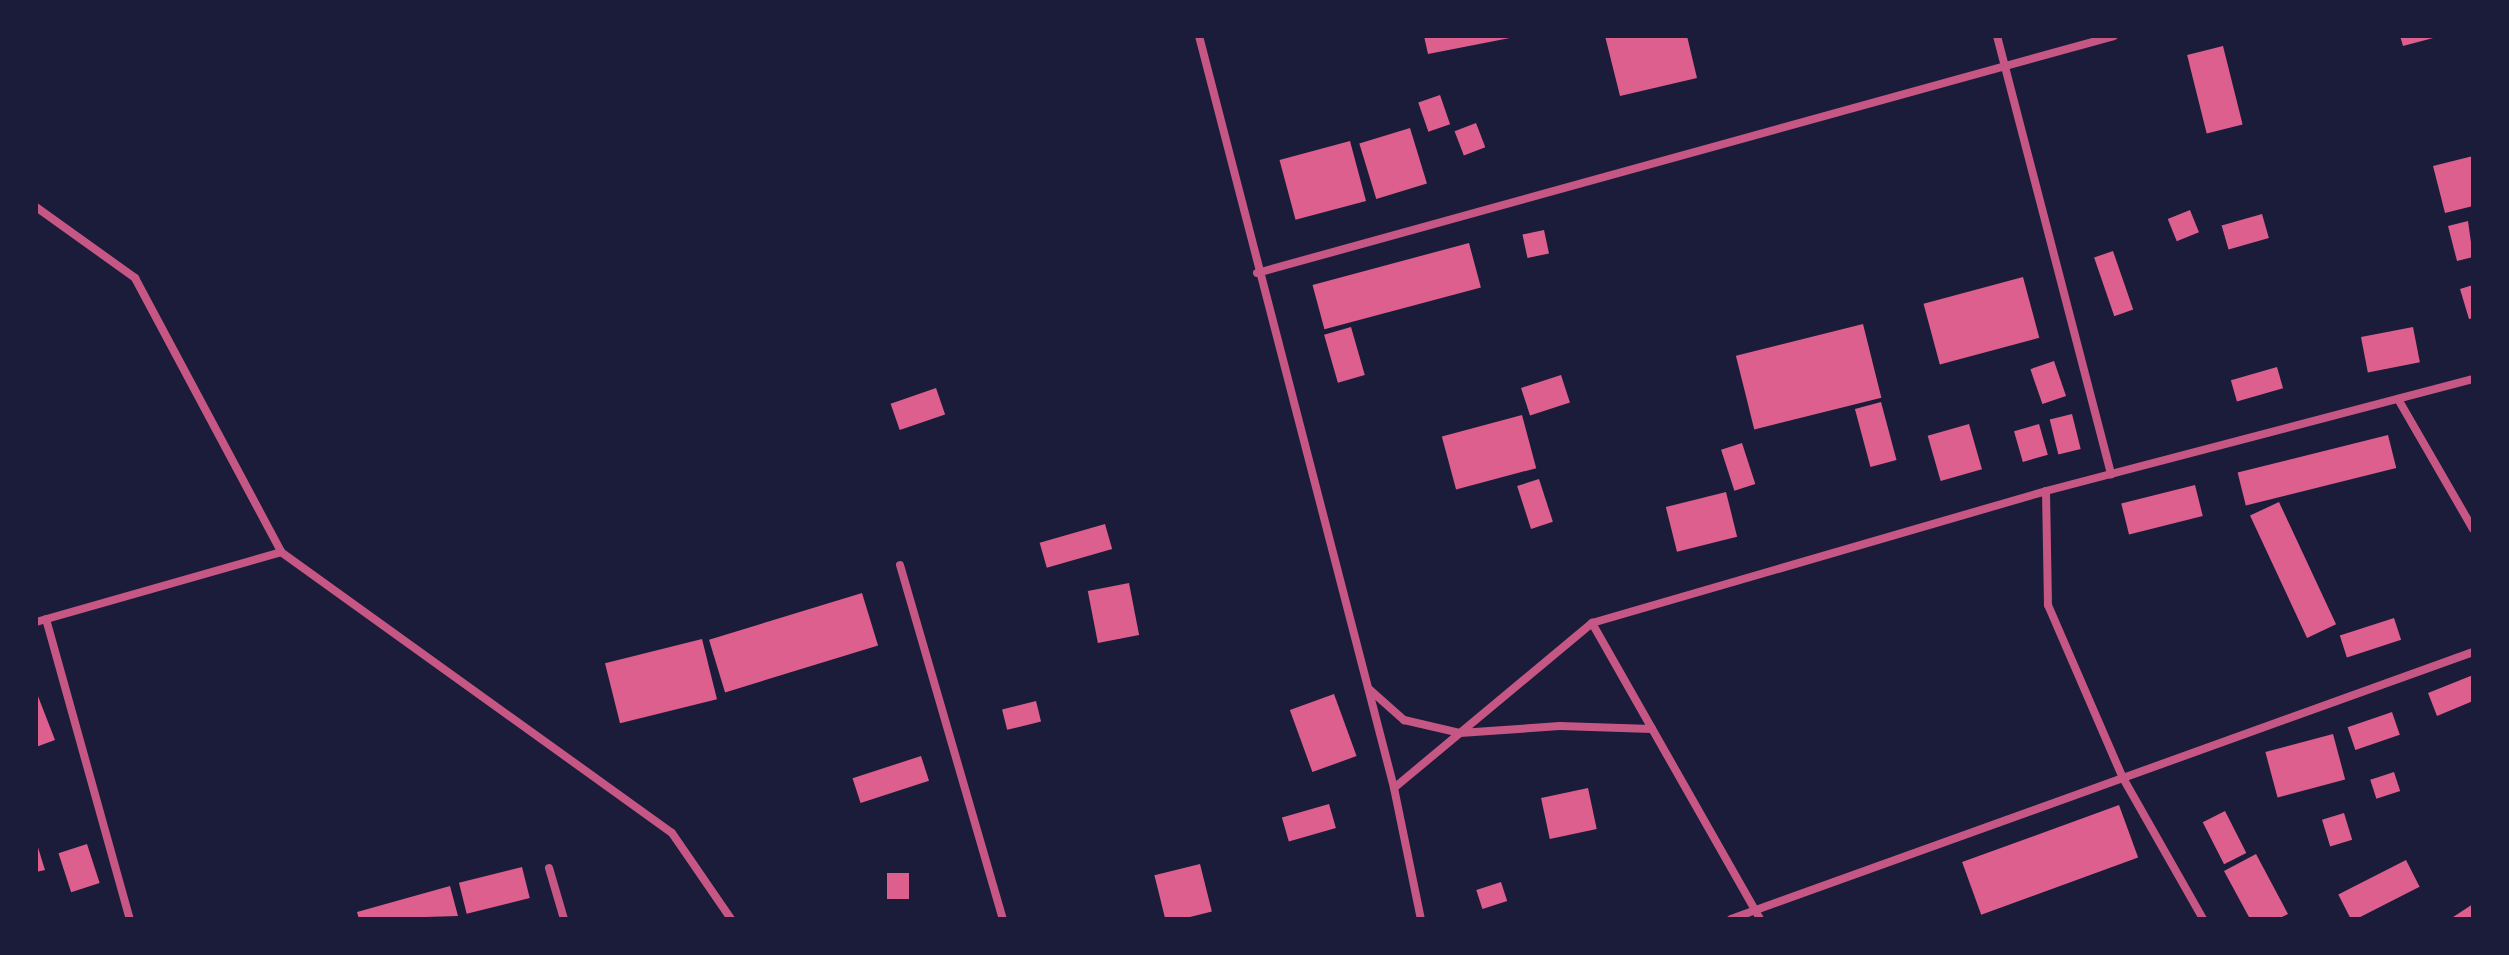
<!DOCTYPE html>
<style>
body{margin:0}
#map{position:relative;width:2509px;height:955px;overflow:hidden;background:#1b1b3a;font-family:Overpass,sans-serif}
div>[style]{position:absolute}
.building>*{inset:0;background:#dd5f8e;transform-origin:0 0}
.minor>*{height:8px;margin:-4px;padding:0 4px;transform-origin:4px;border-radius:4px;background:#c65784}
span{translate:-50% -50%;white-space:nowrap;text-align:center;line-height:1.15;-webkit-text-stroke:8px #1b1b3a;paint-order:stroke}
.frame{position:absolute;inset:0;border:38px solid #1b1b3a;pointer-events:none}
</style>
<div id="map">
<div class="building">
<div style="clip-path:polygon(1424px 36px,1514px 36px,1515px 37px,1428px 54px)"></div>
<div style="clip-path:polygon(1605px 36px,1687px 36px,1697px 78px,1620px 96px)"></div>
<div style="clip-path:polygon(2400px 36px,2437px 36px,2437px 37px,2403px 46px)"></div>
<div style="left:2223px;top:46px;width:81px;height:37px;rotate:76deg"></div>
<div style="left:1440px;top:95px;width:31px;height:23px;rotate:71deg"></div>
<div style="left:1476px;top:123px;width:26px;height:23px;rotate:69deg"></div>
<div style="left:1410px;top:128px;width:58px;height:53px;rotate:73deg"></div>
<div style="left:1350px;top:141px;width:62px;height:73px;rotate:75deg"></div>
<div style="clip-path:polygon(2473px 156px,2473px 206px,2445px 213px,2433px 166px)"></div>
<div style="left:2190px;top:210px;width:24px;height:24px;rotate:68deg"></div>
<div style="left:2262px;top:214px;width:25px;height:42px;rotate:74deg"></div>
<div style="clip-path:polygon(2468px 221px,2473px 257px,2457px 261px,2448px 226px)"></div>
<div style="left:1544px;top:230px;width:24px;height:22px;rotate:78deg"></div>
<div style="left:1469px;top:243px;width:46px;height:162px;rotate:75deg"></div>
<div style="left:2113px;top:251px;width:62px;height:20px;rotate:71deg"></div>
<div style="left:2023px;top:277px;width:63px;height:103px;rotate:75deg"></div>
<div style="clip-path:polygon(2473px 285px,2473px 318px,2469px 319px,2460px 289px)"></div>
<div style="left:1863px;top:324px;width:76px;height:131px;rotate:76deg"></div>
<div style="left:1351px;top:327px;width:50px;height:28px;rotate:74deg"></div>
<div style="left:2413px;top:327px;width:36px;height:53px;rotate:79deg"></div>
<div style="left:2054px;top:361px;width:37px;height:25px;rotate:71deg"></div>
<div style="left:2277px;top:367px;width:22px;height:48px;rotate:74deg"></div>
<div style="left:1561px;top:375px;width:29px;height:42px;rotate:72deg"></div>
<div style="left:936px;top:388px;width:28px;height:48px;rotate:71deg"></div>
<div style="left:1881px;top:402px;width:60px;height:27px;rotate:75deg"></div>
<div style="left:2072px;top:414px;width:36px;height:23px;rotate:76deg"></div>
<div style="left:1522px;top:415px;width:55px;height:83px;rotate:75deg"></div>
<div style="left:1969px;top:424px;width:47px;height:43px;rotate:74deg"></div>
<div style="left:2039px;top:424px;width:32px;height:26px;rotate:74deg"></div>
<div style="left:2388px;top:435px;width:34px;height:155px;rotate:76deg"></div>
<div style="left:1742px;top:443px;width:43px;height:22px;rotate:72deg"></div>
<div style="left:1539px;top:479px;width:45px;height:23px;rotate:72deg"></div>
<div style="left:2195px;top:485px;width:32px;height:76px;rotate:76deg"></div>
<div style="left:1726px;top:492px;width:46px;height:62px;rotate:76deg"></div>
<div style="left:2279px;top:502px;width:135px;height:32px;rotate:65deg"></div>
<div style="left:1105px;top:524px;width:26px;height:68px;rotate:74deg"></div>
<div style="left:1129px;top:583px;width:53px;height:42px;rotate:79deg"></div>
<div style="left:862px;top:593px;width:55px;height:160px;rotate:73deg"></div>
<div style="left:2394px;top:618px;width:23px;height:57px;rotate:72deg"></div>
<div style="left:702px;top:639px;width:62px;height:100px;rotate:76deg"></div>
<div style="clip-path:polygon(2473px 675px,2473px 701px,2437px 716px,2428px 693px)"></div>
<div style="clip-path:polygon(36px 691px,55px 740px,36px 747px)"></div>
<div style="left:1334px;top:694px;width:66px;height:47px;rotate:70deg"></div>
<div style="left:1036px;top:701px;width:21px;height:35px;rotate:76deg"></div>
<div style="left:2392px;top:712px;width:24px;height:47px;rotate:71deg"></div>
<div style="left:2333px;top:734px;width:47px;height:70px;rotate:75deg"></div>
<div style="left:921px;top:756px;width:26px;height:72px;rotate:72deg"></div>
<div style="left:2394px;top:772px;width:20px;height:25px;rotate:72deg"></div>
<div style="left:1588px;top:788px;width:42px;height:48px;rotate:78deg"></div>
<div style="left:1329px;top:804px;width:25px;height:49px;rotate:74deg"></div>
<div style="left:2119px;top:805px;width:56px;height:167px;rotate:70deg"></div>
<div style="left:2225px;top:811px;width:47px;height:25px;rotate:63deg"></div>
<div style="left:2344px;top:813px;width:28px;height:23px;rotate:73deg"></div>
<div style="clip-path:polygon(36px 841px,45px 870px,36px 872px)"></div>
<div style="left:87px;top:844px;width:41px;height:30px;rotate:72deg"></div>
<div style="clip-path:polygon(2256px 854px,2288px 914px,2278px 919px,2250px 919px,2224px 871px)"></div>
<div style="left:2406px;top:860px;width:30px;height:76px;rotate:63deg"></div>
<div style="left:1200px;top:864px;width:49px;height:47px;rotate:76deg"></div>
<div style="left:522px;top:867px;width:32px;height:65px;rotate:76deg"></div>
<div style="left:887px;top:873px;width:22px;height:26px"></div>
<div style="left:1501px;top:882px;width:20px;height:26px;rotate:72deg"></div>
<div style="clip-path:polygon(450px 886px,458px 916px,359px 919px,357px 912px)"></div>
<div style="clip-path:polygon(2473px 904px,2473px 919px,2450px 919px)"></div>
</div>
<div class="minor">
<div style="left:1199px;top:36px;width:777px;rotate:75.46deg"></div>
<div style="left:1394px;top:788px;width:134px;rotate:78.4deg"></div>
<div style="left:1997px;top:36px;width:453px;rotate:75.4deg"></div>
<div style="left:36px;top:207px;width:122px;rotate:35.6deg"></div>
<div style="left:135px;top:278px;width:310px;rotate:61.9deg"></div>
<div style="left:281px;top:552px;width:481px;rotate:35.7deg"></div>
<div style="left:672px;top:833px;width:104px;rotate:55.5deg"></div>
<div style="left:1257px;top:273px;width:889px;rotate:-15.46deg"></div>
<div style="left:2398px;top:399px;width:150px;rotate:60deg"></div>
<div style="left:2046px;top:491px;width:114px;rotate:89deg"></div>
<div style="left:2048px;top:605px;width:189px;rotate:66.6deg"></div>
<div style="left:2123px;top:778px;width:162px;rotate:60.4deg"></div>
<div style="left:900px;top:565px;width:369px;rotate:73.8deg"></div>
<div style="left:46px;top:619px;width:312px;rotate:74.4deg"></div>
<div style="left:36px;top:622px;width:255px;rotate:-15.9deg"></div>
<div style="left:1592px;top:623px;width:340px;rotate:60.4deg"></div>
<div style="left:1369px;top:689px;width:47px;rotate:41.5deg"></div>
<div style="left:1404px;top:720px;width:57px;rotate:13.1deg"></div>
<div style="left:1460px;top:733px;width:100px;rotate:-4deg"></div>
<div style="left:1560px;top:726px;width:92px;rotate:1.9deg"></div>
<div style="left:1394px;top:788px;width:258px;rotate:-39.8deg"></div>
<div style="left:1592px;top:623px;width:473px;rotate:-16.2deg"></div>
<div style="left:2046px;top:491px;width:441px;rotate:-14.7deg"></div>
<div style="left:549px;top:868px;width:53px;rotate:73.6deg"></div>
<div style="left:1731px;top:919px;width:789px;rotate:-19.79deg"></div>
</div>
<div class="frame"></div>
</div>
